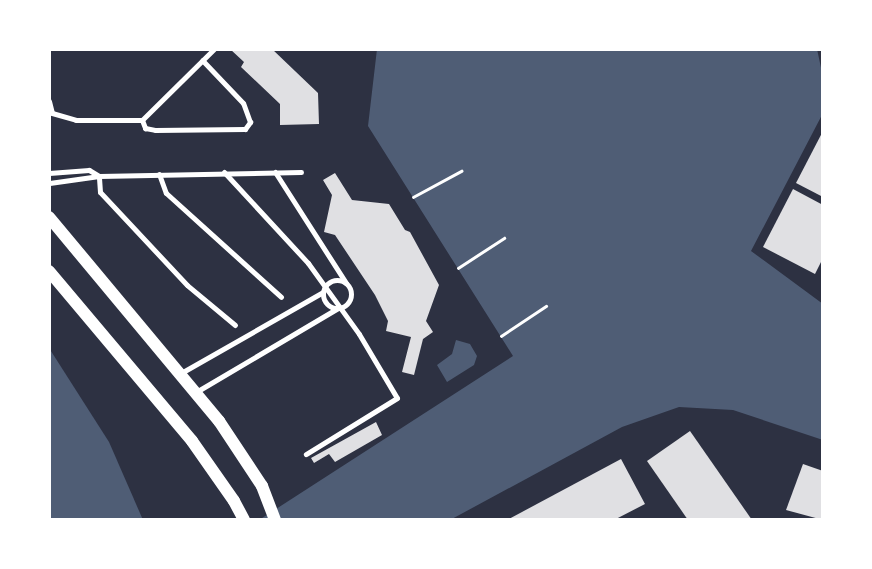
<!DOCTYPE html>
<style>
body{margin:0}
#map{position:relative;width:872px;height:569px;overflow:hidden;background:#2d3142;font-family:Arial,sans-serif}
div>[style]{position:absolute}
.water>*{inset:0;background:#4f5d75}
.building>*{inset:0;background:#e0e0e3}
.path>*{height:2.5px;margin:-1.25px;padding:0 1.25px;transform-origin:1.25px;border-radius:1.25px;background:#fff}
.service>*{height:5px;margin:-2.5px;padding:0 2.5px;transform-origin:2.5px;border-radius:2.5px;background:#fff}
.service>.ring{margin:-2.5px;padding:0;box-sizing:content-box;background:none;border:5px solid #fff;border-radius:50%}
.tertiary>*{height:12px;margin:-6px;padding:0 6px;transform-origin:6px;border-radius:6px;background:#fff}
span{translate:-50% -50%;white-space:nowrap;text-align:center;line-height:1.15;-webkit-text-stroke:6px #fff;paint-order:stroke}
.frame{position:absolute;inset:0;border:51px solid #fff;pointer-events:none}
</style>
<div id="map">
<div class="water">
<div style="clip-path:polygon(377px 49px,817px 49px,823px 77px,823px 113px,751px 251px,823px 304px,823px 440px,733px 410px,679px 407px,622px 427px,450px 520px,259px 520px,513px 356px,368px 126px)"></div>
<div style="clip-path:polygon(456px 340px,470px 344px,477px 356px,474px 365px,447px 382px,437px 365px,452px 354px)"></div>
<div style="clip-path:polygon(49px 348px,109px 442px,143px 520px,49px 520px)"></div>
</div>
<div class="building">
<div style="clip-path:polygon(230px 49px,272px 49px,318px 93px,319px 124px,280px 125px,280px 104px,241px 67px,244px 62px)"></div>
<div style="clip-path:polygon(823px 131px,823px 197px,796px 183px)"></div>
<div style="clip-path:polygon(335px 173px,352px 200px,389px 204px,405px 230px,410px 232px,439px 285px,426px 321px,433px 332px,423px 339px,414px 375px,402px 372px,411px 337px,386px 331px,388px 321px,375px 295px,335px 235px,324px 232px,332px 195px,323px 180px)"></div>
<div style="clip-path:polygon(793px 189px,823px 205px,823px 258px,815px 274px,763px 247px)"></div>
<div style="clip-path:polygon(376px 422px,382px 435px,335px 462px,329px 454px,314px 463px,311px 458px)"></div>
<div style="clip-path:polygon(690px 431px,752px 520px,688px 520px,647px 461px)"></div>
<div style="clip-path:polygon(621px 459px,645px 504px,614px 520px,507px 520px)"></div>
<div style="clip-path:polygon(803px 464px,823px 471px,823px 520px,786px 510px)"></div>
</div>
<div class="path">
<div style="left:646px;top:49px;width:1px"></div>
<div style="left:413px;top:197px;width:55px;rotate:-28.4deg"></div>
<div style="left:458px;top:268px;width:55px;rotate:-33.1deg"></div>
<div style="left:501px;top:336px;width:54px;rotate:-33.7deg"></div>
</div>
<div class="service">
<div style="left:49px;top:101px;width:12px;rotate:76deg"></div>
<div style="left:52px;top:113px;width:25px;rotate:16deg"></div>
<div style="left:76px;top:120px;width:66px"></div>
<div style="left:142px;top:120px;width:101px;rotate:-44.6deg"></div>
<div style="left:142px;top:120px;width:9px;rotate:69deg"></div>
<div style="left:145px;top:128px;width:10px;rotate:11deg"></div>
<div style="left:155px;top:130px;width:90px;rotate:-0.6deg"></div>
<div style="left:245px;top:129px;width:9px;rotate:-54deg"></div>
<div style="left:250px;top:122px;width:20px;rotate:-110deg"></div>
<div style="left:243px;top:103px;width:59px;rotate:-133.6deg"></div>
<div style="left:224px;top:172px;width:124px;rotate:47.3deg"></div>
<div style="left:308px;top:263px;width:87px;rotate:54.3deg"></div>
<div style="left:359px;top:334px;width:74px;rotate:59.3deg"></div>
<div style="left:397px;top:398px;width:107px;rotate:148.4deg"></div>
<div style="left:275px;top:172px;width:132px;rotate:57.4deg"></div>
<div style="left:49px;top:173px;width:40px;rotate:-4.3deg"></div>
<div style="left:89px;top:170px;width:12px;rotate:31deg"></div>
<div style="left:99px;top:176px;width:50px;rotate:172deg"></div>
<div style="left:159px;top:174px;width:20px;rotate:70deg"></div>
<div style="left:166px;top:193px;width:155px;rotate:42.1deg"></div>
<div class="ring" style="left:323px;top:280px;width:23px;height:23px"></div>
<div style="left:235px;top:325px;width:62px;rotate:-140.2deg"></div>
<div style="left:187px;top:285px;width:127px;rotate:-133.1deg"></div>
<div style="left:100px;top:192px;width:16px;rotate:-94deg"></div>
<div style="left:99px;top:176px;width:202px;rotate:-1.1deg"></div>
<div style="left:181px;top:373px;width:163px;rotate:-29.7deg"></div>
<div style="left:196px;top:392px;width:165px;rotate:-30.6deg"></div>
</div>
<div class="tertiary">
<div style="left:49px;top:217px;width:266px;rotate:50.2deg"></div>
<div style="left:219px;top:421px;width:78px;rotate:56.5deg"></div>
<div style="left:262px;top:486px;width:36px;rotate:69deg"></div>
<div style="left:49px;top:271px;width:222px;rotate:49.9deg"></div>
<div style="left:192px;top:441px;width:73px;rotate:55deg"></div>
<div style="left:234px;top:501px;width:21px;rotate:62deg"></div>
</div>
<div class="frame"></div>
</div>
